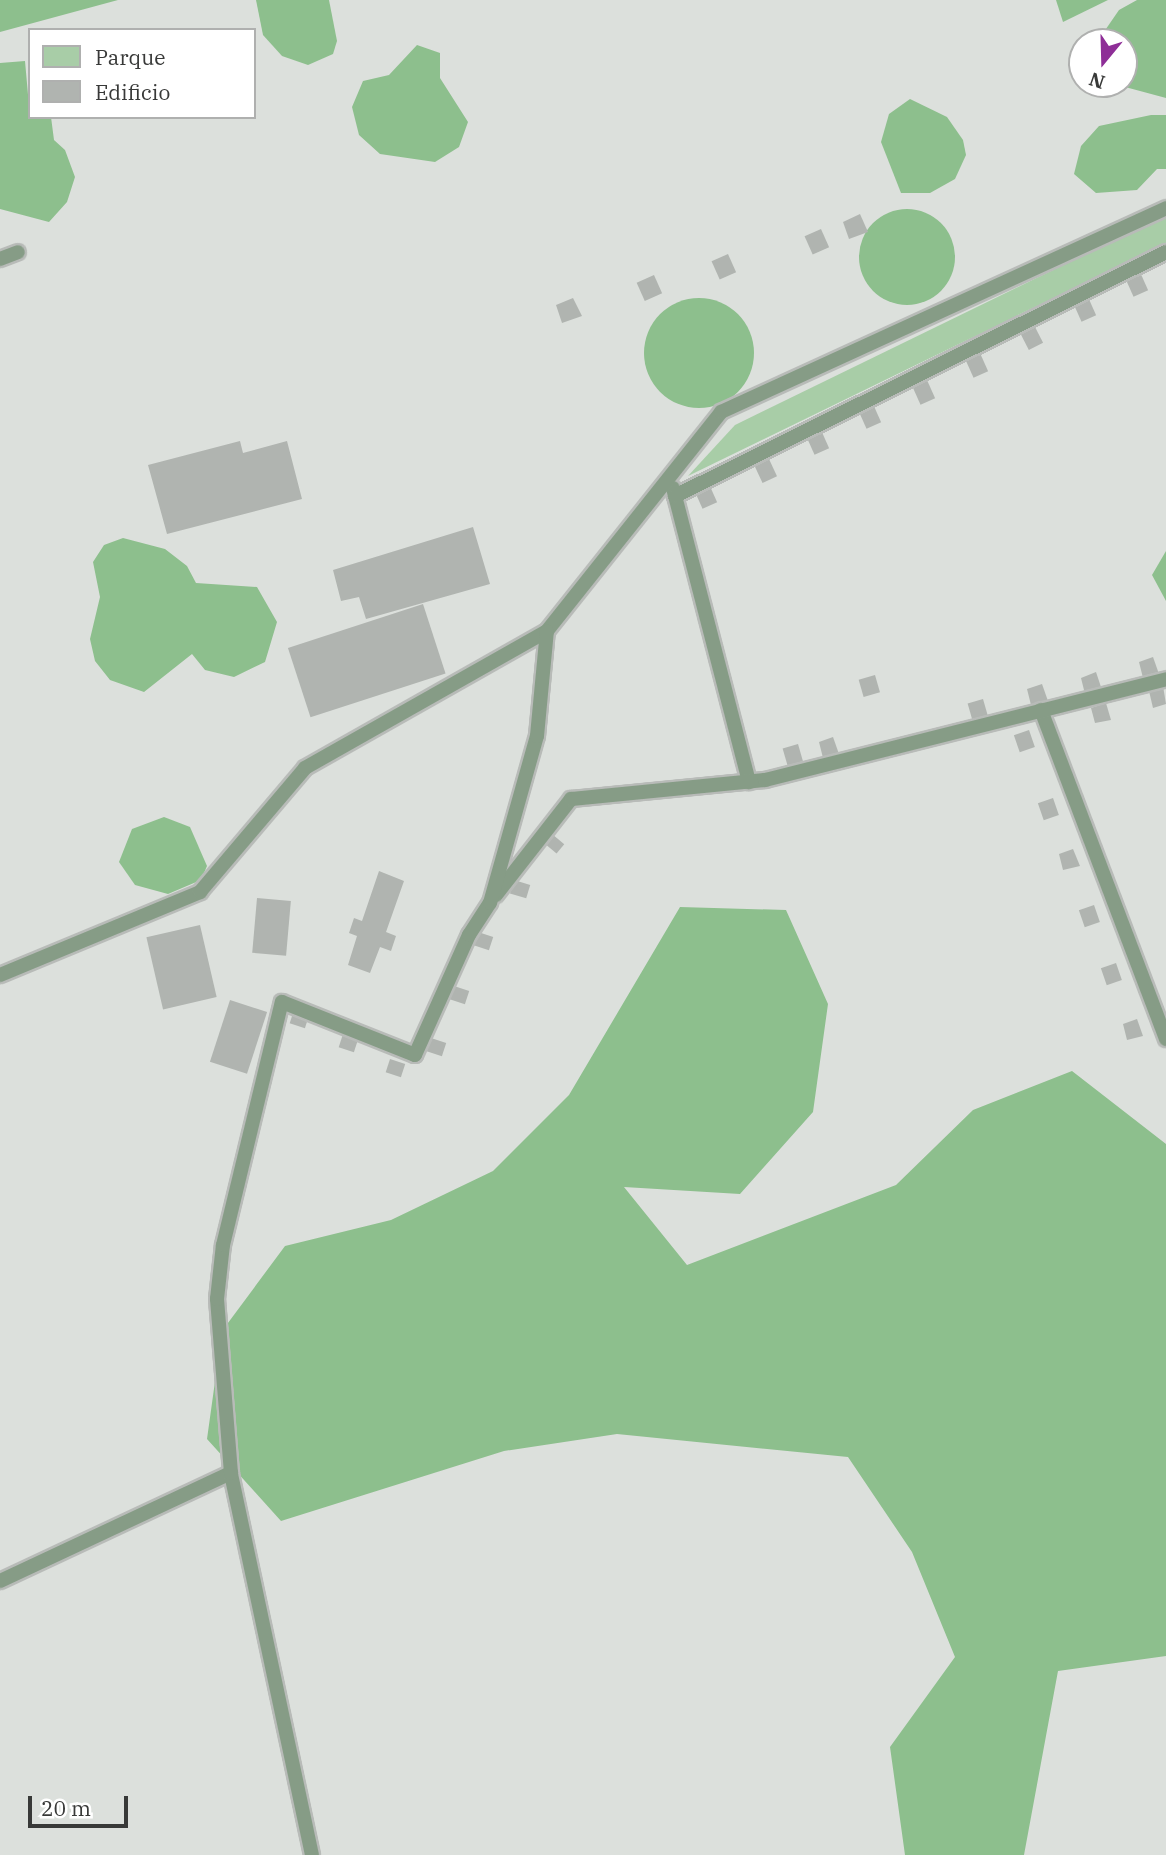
<!DOCTYPE html>
<style>
body{margin:0}
#map{position:relative;width:1166px;height:1855px;overflow:hidden;background:#dce0dc;font-family:"IBM Plex Serif",serif}
div>[style]{position:absolute}
.green>*{inset:0;background:#a8cda7}
.forest>*{inset:0;background:#8dbf8d}
.round{border-radius:50%}
.building>*{inset:0;background:#b0b4b0;transform-origin:0 0}
.roads{filter:drop-shadow(2px 0 #b8bbb8) drop-shadow(-2px 0 #b8bbb8) drop-shadow(0 2px #b8bbb8) drop-shadow(0 -2px #b8bbb8)}
.service>*{height:14px;margin:-7px;padding:0 7px;transform-origin:7px;border-radius:7px;background:#869c86}
span{translate:-50% -50%;white-space:nowrap;text-align:center;line-height:1.15;-webkit-text-stroke:5px #fff;paint-order:stroke}
.legend{position:absolute;left:28px;top:28px;width:228px;height:91px;box-sizing:border-box;background:#fff;border:2px solid #afb0af;margin:0;padding:9px 12px;list-style:none;font-size:21px;color:#383938}
.legend li{display:flex;align-items:center;gap:14px;height:35px}
.legend b{width:35px;border:2px solid #afb0af}
.north{position:absolute;left:1068px;top:28px;width:70px;height:70px;box-sizing:border-box;background:#fff;border:2px solid #afb0af;border-radius:50%;rotate:199deg;font-size:19px;font-weight:700;line-height:28px;text-align:center;color:#383938}
.north::after{content:'';display:block;margin:auto;width:24px;height:32px;background:#8e2e97;clip-path:polygon(50% 0,100% 100%,50% 72%,0 100%)}
.scale{position:absolute;left:28px;top:1796px;width:100px;height:32px;box-sizing:border-box;border:4px solid #383938;border-top:0;padding-left:9px;font-size:21px;line-height:24px;white-space:nowrap;color:#383938;-webkit-text-stroke:5px #fff;paint-order:stroke}
</style>
<div id="map">
<div class="green">
<div style="clip-path:polygon(1166px 215px,1166px 243px,688px 476px,735px 425px)"></div>
</div>
<div class="forest">
<div style="clip-path:polygon(0 0,118px 0,0 32px)"></div>
<div style="clip-path:polygon(256px 0,329px 0,337px 41px,333px 54px,308px 65px,282px 56px,263px 35px)"></div>
<div style="clip-path:polygon(1056px 0,1108px 0,1063px 22px)"></div>
<div style="clip-path:polygon(1137px 0,1166px 0,1166px 98px,1114px 84px,1124px 84px,1124px 42px,1097px 42px,1119px 10px)"></div>
<div style="clip-path:polygon(417px 45px,440px 53px,440px 78px,468px 122px,459px 147px,435px 162px,380px 154px,359px 135px,352px 107px,363px 81px,389px 75px)"></div>
<div style="clip-path:polygon(25px 61px,30px 117px,51px 117px,54px 140px,65px 150px,75px 177px,67px 202px,49px 222px,0 209px,0 63px)"></div>
<div style="clip-path:polygon(910px 99px,947px 117px,963px 140px,966px 155px,955px 179px,930px 193px,901px 193px,881px 142px,889px 114px)"></div>
<div style="clip-path:polygon(1151px 115px,1166px 115px,1166px 169px,1157px 169px,1137px 190px,1096px 193px,1074px 174px,1081px 146px,1099px 126px)"></div>
<div class="round" style="left:859px;top:209px;width:96px;height:96px"></div>
<div class="round" style="left:644px;top:298px;width:110px;height:110px"></div>
<div style="clip-path:polygon(123px 538px,165px 549px,187px 566px,196px 583px,257px 587px,277px 622px,265px 662px,234px 677px,205px 670px,192px 654px,144px 692px,110px 680px,95px 661px,90px 639px,100px 597px,93px 562px,104px 545px)"></div>
<div style="clip-path:polygon(1166px 551px,1166px 601px,1152px 575px)"></div>
<div style="clip-path:polygon(164px 817px,190px 827px,207px 866px,201px 880px,168px 894px,135px 885px,119px 862px,132px 829px)"></div>
<div style="clip-path:polygon(680px 907px,786px 910px,828px 1004px,813px 1112px,740px 1194px,624px 1187px,687px 1265px,896px 1185px,973px 1110px,1072px 1071px,1166px 1144px,1166px 1656px,1058px 1671px,1024px 1855px,905px 1855px,890px 1747px,955px 1657px,912px 1552px,848px 1457px,617px 1434px,504px 1451px,281px 1521px,207px 1439px,222px 1331px,285px 1246px,391px 1220px,493px 1171px,569px 1095px)"></div>
</div>
<div class="building">
<div style="clip-path:polygon(860px 214px,868px 232px,849px 239px,843px 222px)"></div>
<div style="left:821px;top:229px;width:20px;height:18px;rotate:66deg"></div>
<div style="left:728px;top:254px;width:20px;height:18px;rotate:66deg"></div>
<div style="left:1140px;top:272px;width:20px;height:16px;rotate:66deg"></div>
<div style="left:654px;top:275px;width:20px;height:19px;rotate:66deg"></div>
<div style="left:1088px;top:297px;width:20px;height:16px;rotate:66deg"></div>
<div style="clip-path:polygon(573px 298px,582px 316px,562px 323px,556px 305px)"></div>
<div style="left:1034px;top:325px;width:20px;height:16px;rotate:63deg"></div>
<div style="left:980px;top:353px;width:20px;height:16px;rotate:66deg"></div>
<div style="left:927px;top:380px;width:20px;height:16px;rotate:66deg"></div>
<div style="left:873px;top:404px;width:20px;height:16px;rotate:66deg"></div>
<div style="left:821px;top:430px;width:20px;height:16px;rotate:66deg"></div>
<div style="clip-path:polygon(240px 441px,243px 453px,287px 441px,302px 499px,167px 534px,148px 465px)"></div>
<div style="left:769px;top:459px;width:19px;height:16px;rotate:65deg"></div>
<div style="left:709px;top:484px;width:20px;height:16px;rotate:66deg"></div>
<div style="clip-path:polygon(473px 527px,490px 584px,366px 619px,359px 597px,341px 601px,333px 570px)"></div>
<div style="left:423px;top:604px;width:73px;height:142px;rotate:72deg"></div>
<div style="clip-path:polygon(1153px 657px,1159px 674px,1143px 678px,1139px 662px)"></div>
<div style="clip-path:polygon(1096px 672px,1102px 690px,1085px 694px,1081px 678px)"></div>
<div style="left:875px;top:675px;width:18px;height:17px;rotate:74deg"></div>
<div style="clip-path:polygon(1042px 684px,1048px 701px,1031px 705px,1027px 689px)"></div>
<div style="clip-path:polygon(1163px 686px,1166px 704px,1153px 708px,1149px 691px)"></div>
<div style="left:983px;top:699px;width:18px;height:16px;rotate:74deg"></div>
<div style="clip-path:polygon(1106px 703px,1111px 720px,1095px 723px,1091px 708px)"></div>
<div style="left:1029px;top:730px;width:18px;height:16px;rotate:71deg"></div>
<div style="clip-path:polygon(833px 737px,839px 754px,823px 758px,819px 742px)"></div>
<div style="left:798px;top:744px;width:18px;height:16px;rotate:74deg"></div>
<div style="left:1053px;top:798px;width:18px;height:16px;rotate:71deg"></div>
<div style="left:552px;top:834px;width:16px;height:12px;rotate:40deg"></div>
<div style="clip-path:polygon(1073px 849px,1080px 866px,1063px 870px,1059px 854px)"></div>
<div style="clip-path:polygon(379px 871px,404px 881px,386px 932px,396px 936px,391px 951px,380px 947px,370px 973px,348px 965px,357px 936px,349px 933px,354px 918px,362px 921px)"></div>
<div style="left:514px;top:880px;width:17px;height:14px;rotate:17deg"></div>
<div style="left:257px;top:898px;width:34px;height:55px;rotate:5deg"></div>
<div style="left:1094px;top:905px;width:18px;height:16px;rotate:71deg"></div>
<div style="left:200px;top:925px;width:74px;height:55px;rotate:77deg"></div>
<div style="left:478px;top:932px;width:16px;height:14px;rotate:18deg"></div>
<div style="left:1116px;top:963px;width:18px;height:16px;rotate:71deg"></div>
<div style="left:454px;top:986px;width:16px;height:14px;rotate:18deg"></div>
<div style="left:230px;top:1000px;width:39px;height:65px;rotate:18deg"></div>
<div style="left:294px;top:1010px;width:16px;height:14px;rotate:18deg"></div>
<div style="clip-path:polygon(1137px 1019px,1143px 1036px,1127px 1040px,1123px 1024px)"></div>
<div style="left:343px;top:1034px;width:16px;height:14px;rotate:18deg"></div>
<div style="left:431px;top:1038px;width:16px;height:14px;rotate:18deg"></div>
<div style="left:390px;top:1059px;width:16px;height:14px;rotate:18deg"></div>
</div>
<div class="roads">
<div class="service">
<div style="left:0;top:259px;width:19px;rotate:-21deg"></div>
<div style="left:673px;top:488px;width:304px;rotate:75.5deg"></div>
<div style="left:675px;top:496px;width:548px;rotate:-26.42deg"></div>
<div style="left:1041px;top:710px;width:352px;rotate:69.2deg"></div>
<div style="left:496px;top:895px;width:122px;rotate:-52deg"></div>
<div style="left:571px;top:799px;width:195px;rotate:-5.6deg"></div>
<div style="left:765px;top:780px;width:414px;rotate:-14.1deg"></div>
<div style="left:0;top:975px;width:217px;rotate:-22.5deg"></div>
<div style="left:200px;top:892px;width:162px;rotate:-49.7deg"></div>
<div style="left:305px;top:768px;width:278px;rotate:-29.5deg"></div>
<div style="left:547px;top:631px;width:280px;rotate:-51.5deg"></div>
<div style="left:721px;top:412px;width:490px;rotate:-24.6deg"></div>
<div style="left:0;top:1581px;width:255px;rotate:-25.1deg"></div>
<div style="left:312px;top:1855px;width:390px;rotate:-102deg"></div>
<div style="left:231px;top:1473px;width:175px;rotate:-94.6deg"></div>
<div style="left:217px;top:1299px;width:54px;rotate:-83.7deg"></div>
<div style="left:223px;top:1245px;width:250px;rotate:-76.4deg"></div>
<div style="left:282px;top:1002px;width:143px;rotate:21.7deg"></div>
<div style="left:415px;top:1055px;width:132px;rotate:-65.8deg"></div>
<div style="left:469px;top:935px;width:38px;rotate:-57deg"></div>
<div style="left:490px;top:903px;width:173px;rotate:-74.3deg"></div>
<div style="left:537px;top:736px;width:105px;rotate:-84.6deg"></div>
</div>
</div>
<ul class="legend">
<li><b style="height:19px;background:#a8cda7"></b>Parque</li>
<li><b style="height:19px;background:#b0b4b0"></b>Edificio</li>
</ul>
<div class="north">N</div>
<div class="scale">20 m</div>
</div>
